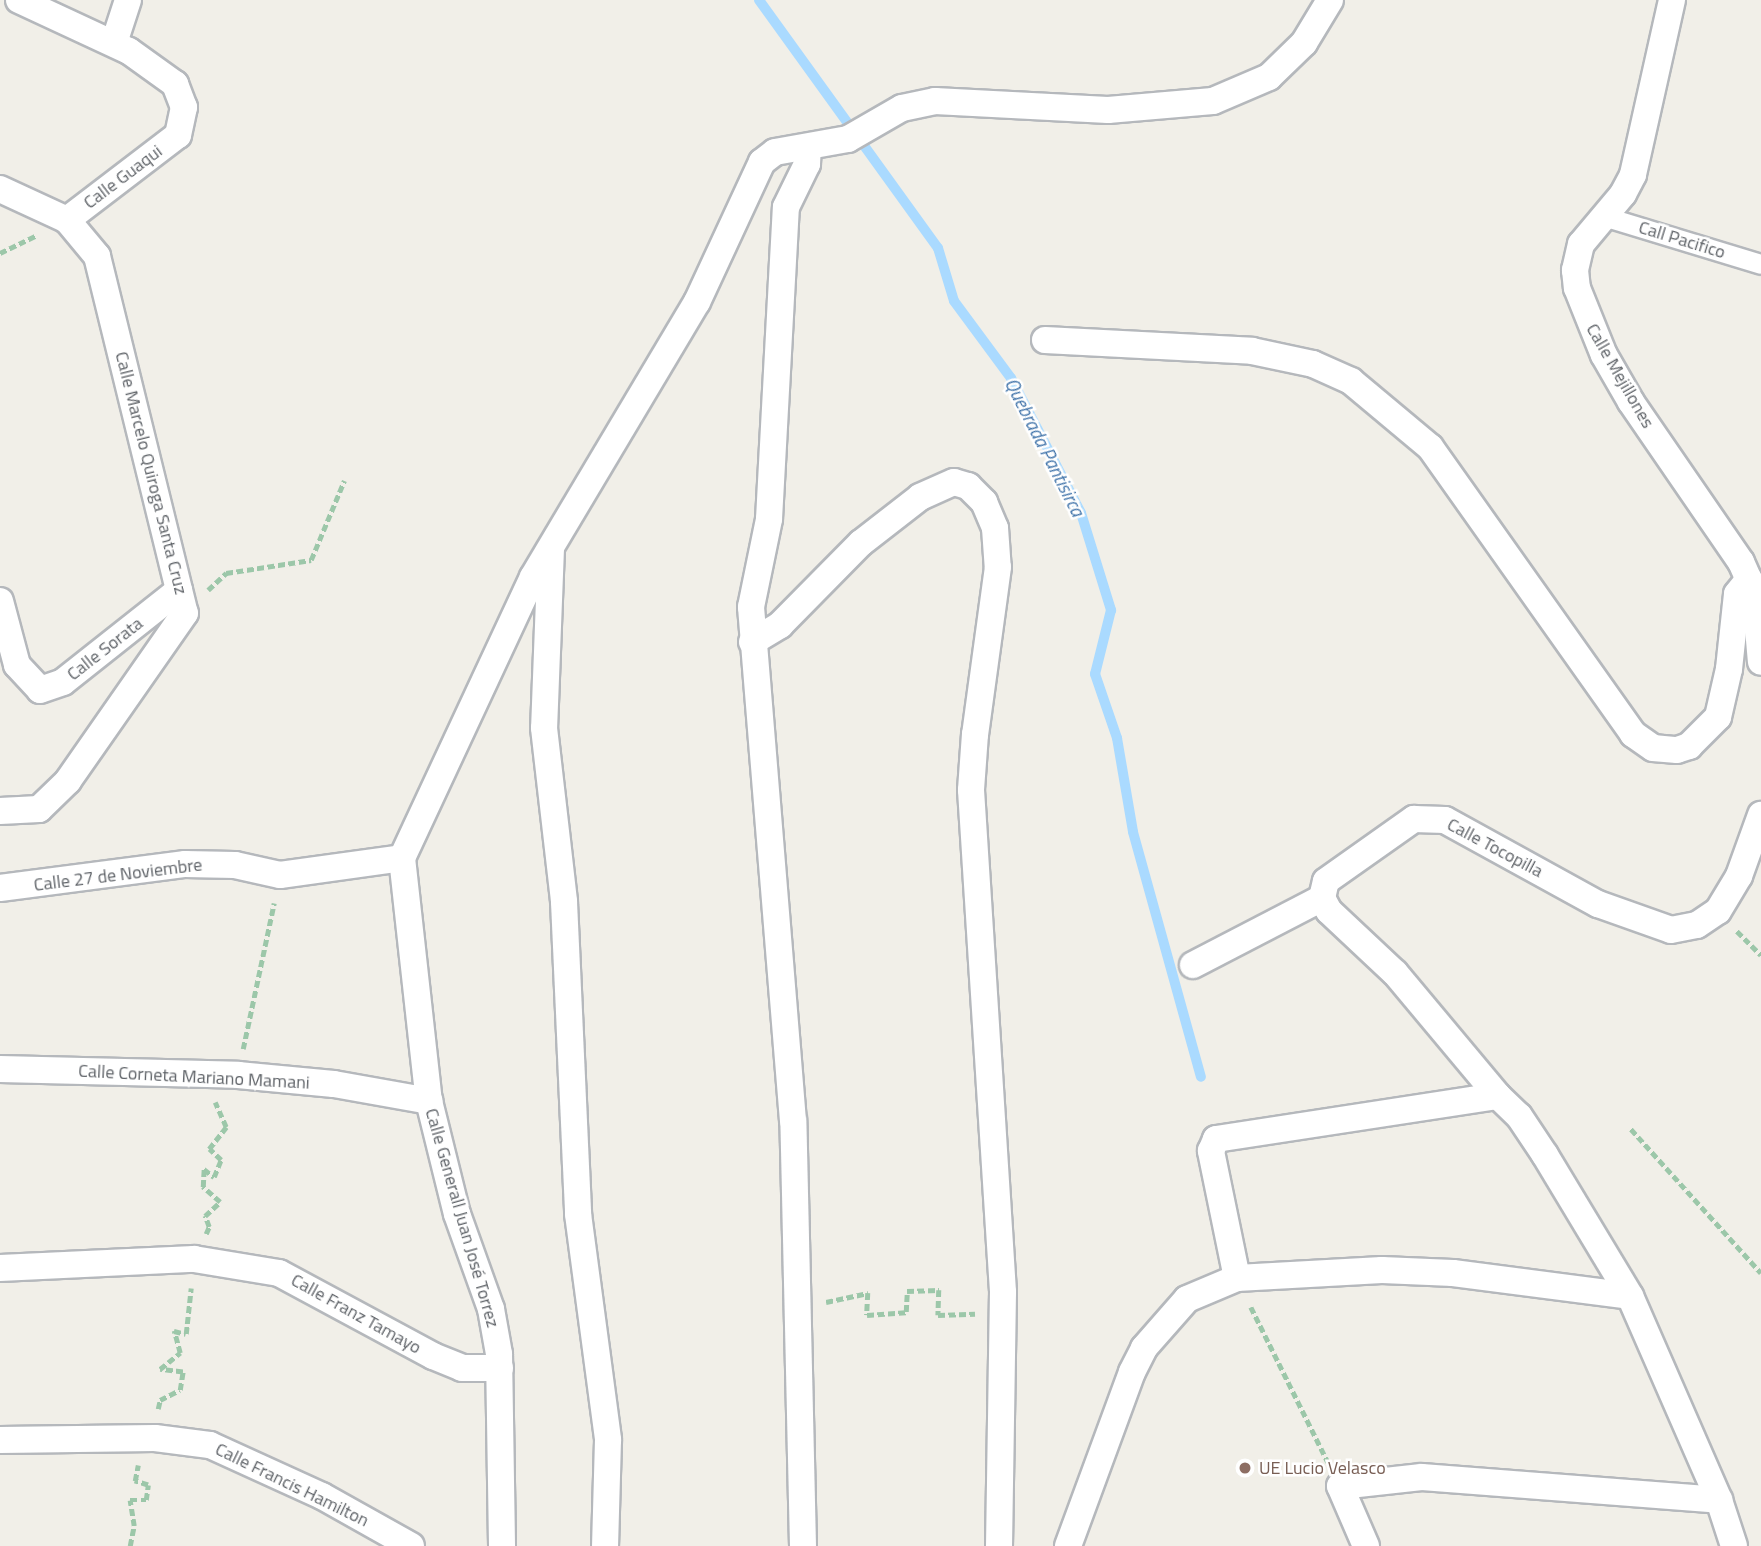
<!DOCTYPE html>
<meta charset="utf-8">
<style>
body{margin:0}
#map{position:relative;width:1761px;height:1546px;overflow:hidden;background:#f1efe8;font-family:"Titillium Web",sans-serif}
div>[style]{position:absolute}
.stream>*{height:10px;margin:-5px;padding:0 5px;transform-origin:5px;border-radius:5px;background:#aadaff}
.path>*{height:4.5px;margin-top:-2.25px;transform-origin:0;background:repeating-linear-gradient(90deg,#9cc7a9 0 7px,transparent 0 10.5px)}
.roads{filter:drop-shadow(2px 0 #b5b8bc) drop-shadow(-2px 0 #b5b8bc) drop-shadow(0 2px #b5b8bc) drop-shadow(0 -2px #b5b8bc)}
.pedestrian>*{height:19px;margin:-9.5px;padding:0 9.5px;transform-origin:9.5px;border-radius:9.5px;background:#fff}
.minor>*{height:26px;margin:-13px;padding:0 13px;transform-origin:13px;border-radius:13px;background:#fff}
.dots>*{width:19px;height:19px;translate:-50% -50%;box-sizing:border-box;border:4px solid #fff;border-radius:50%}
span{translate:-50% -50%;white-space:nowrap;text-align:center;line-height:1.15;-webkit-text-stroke:5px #fff;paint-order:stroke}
.street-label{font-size:18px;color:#5f6368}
.education-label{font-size:18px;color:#785e54}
.left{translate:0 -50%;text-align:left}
.water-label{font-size:19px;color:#4174aa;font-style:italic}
</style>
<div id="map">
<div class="stream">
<div style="left:759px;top:0;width:306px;rotate:54.2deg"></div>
<div style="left:938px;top:248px;width:55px;rotate:73.2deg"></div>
<div style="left:954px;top:301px;width:96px;rotate:53.5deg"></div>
<div style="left:1011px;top:378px;width:152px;rotate:62.6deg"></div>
<div style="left:1081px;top:513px;width:102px;rotate:72.8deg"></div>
<div style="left:1111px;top:610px;width:66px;rotate:104deg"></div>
<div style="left:1095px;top:674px;width:68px;rotate:71deg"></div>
<div style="left:1117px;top:738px;width:95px;rotate:80.3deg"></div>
<div style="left:1133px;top:832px;width:254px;rotate:74.5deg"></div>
</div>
<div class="path">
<div style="left:0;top:253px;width:39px;rotate:-26deg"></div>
<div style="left:208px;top:590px;width:25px;rotate:-43deg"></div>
<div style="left:226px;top:573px;width:86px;rotate:-8.7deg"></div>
<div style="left:311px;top:560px;width:86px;rotate:-67.3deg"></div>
<div style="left:1737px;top:931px;width:34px;rotate:45deg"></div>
<div style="left:243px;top:1049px;width:149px;rotate:-78deg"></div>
<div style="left:1631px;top:1129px;width:194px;rotate:47.9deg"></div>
<div style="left:206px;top:1234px;width:8px;rotate:-67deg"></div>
<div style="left:209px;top:1227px;width:12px;rotate:-110deg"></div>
<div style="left:205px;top:1216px;width:21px;rotate:-43deg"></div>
<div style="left:220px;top:1202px;width:23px;rotate:-139deg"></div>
<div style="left:203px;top:1187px;width:18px;rotate:-87deg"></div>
<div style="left:204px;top:1169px;width:13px;rotate:39deg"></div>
<div style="left:214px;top:1177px;width:18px;rotate:-68deg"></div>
<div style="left:221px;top:1160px;width:16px;rotate:-137deg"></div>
<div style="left:209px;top:1149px;width:28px;rotate:-52deg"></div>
<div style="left:226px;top:1127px;width:27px;rotate:-114deg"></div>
<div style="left:826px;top:1302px;width:43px;rotate:-12.1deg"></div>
<div style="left:868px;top:1293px;width:22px;rotate:93deg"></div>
<div style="left:867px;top:1315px;width:39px;rotate:-4deg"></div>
<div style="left:906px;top:1312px;width:21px;rotate:-87deg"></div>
<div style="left:907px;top:1291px;width:32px;rotate:-2deg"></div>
<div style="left:939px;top:1290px;width:25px;rotate:92deg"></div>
<div style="left:938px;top:1315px;width:37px;rotate:-2deg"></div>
<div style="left:1251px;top:1307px;width:173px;rotate:63.6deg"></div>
<div style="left:158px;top:1409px;width:9px;rotate:-77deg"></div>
<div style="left:160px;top:1400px;width:22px;rotate:-27deg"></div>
<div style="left:180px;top:1390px;width:18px;rotate:-81deg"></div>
<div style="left:183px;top:1372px;width:23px;rotate:-173deg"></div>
<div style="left:160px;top:1369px;width:26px;rotate:-39deg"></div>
<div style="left:180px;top:1353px;width:23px;rotate:-105deg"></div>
<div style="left:174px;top:1331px;width:12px;rotate:14deg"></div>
<div style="left:186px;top:1334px;width:46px;rotate:-83.8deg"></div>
<div style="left:130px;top:1546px;width:20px;rotate:-79deg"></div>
<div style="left:134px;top:1526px;width:26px;rotate:-99deg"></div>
<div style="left:130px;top:1500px;width:16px"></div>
<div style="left:146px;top:1500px;width:15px;rotate:-82deg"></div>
<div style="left:148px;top:1485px;width:14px;rotate:-163deg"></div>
<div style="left:135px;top:1481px;width:16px;rotate:-79deg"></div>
</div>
<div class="roads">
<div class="pedestrian">
<div style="left:1603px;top:216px;width:165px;rotate:16.9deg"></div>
</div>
<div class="minor">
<div style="left:19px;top:0;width:121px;rotate:24.9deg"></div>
<div style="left:129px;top:51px;width:57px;rotate:35.7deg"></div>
<div style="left:175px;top:84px;width:25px;rotate:69deg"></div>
<div style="left:184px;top:107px;width:29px;rotate:102deg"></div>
<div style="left:178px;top:135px;width:140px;rotate:142.6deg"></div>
<div style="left:1672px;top:0;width:179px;rotate:102.6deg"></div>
<div style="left:1633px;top:175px;width:21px;rotate:118deg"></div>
<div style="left:1623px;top:194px;width:65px;rotate:130deg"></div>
<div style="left:1581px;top:244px;width:27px;rotate:103deg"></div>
<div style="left:1575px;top:270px;width:18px;rotate:84deg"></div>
<div style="left:1577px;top:288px;width:72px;rotate:68.1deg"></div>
<div style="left:1604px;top:355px;width:54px;rotate:60.1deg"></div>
<div style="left:1631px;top:402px;width:194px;rotate:55.5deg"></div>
<div style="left:1741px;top:562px;width:35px;rotate:66deg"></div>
<div style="left:1755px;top:594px;width:68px;rotate:85deg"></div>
<div style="left:114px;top:43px;width:45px;rotate:-72deg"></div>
<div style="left:0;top:189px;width:74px;rotate:24.8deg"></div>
<div style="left:67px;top:220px;width:47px;rotate:50.2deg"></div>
<div style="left:97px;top:256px;width:368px;rotate:76.2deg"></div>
<div style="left:185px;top:613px;width:205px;rotate:124.9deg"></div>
<div style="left:68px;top:781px;width:40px;rotate:136deg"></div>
<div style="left:39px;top:809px;width:39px;rotate:177deg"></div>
<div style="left:1045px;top:340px;width:207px;rotate:3deg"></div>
<div style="left:1252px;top:351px;width:62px;rotate:12deg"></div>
<div style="left:1313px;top:364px;width:42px;rotate:24.1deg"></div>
<div style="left:1351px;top:381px;width:103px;rotate:39.9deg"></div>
<div style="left:1430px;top:447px;width:352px;rotate:54.7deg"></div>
<div style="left:1633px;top:734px;width:24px;rotate:35deg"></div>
<div style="left:1653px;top:748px;width:24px;rotate:5deg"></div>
<div style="left:1677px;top:750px;width:13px;rotate:-18deg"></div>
<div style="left:1689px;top:746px;width:41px;rotate:-45deg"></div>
<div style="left:1718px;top:717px;width:49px;rotate:-77.1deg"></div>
<div style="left:1729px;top:669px;width:75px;rotate:-83.9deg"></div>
<div style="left:1737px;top:594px;width:19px;rotate:-51deg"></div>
<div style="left:551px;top:548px;width:180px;rotate:92.2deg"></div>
<div style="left:544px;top:728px;width:175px;rotate:83.4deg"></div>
<div style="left:564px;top:902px;width:312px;rotate:87.4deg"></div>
<div style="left:578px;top:1214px;width:228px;rotate:82.4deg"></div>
<div style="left:608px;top:1440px;width:106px;rotate:91.6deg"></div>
<div style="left:0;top:601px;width:66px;rotate:75.1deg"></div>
<div style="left:17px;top:665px;width:34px;rotate:47deg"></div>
<div style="left:40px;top:690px;width:24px;rotate:-19deg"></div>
<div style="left:63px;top:682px;width:148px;rotate:-38.4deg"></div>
<div style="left:752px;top:642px;width:33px;rotate:-31deg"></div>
<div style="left:780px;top:625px;width:115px;rotate:-45.4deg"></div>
<div style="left:861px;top:543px;width:75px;rotate:-37.9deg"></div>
<div style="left:920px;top:497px;width:37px;rotate:-24deg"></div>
<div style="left:954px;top:482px;width:15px;rotate:16deg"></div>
<div style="left:968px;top:486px;width:23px;rotate:45deg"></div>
<div style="left:984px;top:502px;width:28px;rotate:67deg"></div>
<div style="left:995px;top:528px;width:39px;rotate:86deg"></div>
<div style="left:998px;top:567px;width:169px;rotate:97.8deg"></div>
<div style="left:975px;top:734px;width:56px;rotate:94.1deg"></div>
<div style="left:971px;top:790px;width:503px;rotate:86.35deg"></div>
<div style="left:1003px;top:1292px;width:254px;rotate:90.9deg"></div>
<div style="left:402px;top:858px;width:310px;rotate:-65deg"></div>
<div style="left:533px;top:577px;width:320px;rotate:-59.2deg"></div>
<div style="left:697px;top:302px;width:154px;rotate:-65.1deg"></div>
<div style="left:762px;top:162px;width:16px;rotate:-38deg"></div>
<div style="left:775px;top:152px;width:74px;rotate:-10.1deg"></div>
<div style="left:848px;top:139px;width:62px;rotate:-29.9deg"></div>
<div style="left:902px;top:108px;width:34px;rotate:-12deg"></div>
<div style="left:935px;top:101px;width:173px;rotate:3deg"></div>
<div style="left:1108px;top:110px;width:105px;rotate:-4.9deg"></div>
<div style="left:1213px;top:101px;width:61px;rotate:-23.2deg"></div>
<div style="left:1269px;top:77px;width:49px;rotate:-44.2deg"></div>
<div style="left:1304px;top:43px;width:50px;rotate:-58.8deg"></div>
<div style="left:402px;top:858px;width:244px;rotate:83.7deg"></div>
<div style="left:429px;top:1101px;width:116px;rotate:76.1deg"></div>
<div style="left:457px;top:1214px;width:101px;rotate:70.3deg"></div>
<div style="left:491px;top:1309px;width:46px;rotate:79.9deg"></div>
<div style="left:499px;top:1354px;width:192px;rotate:89.1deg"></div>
<div style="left:0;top:888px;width:187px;rotate:-7.4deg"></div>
<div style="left:185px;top:864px;width:50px;rotate:1.1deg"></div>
<div style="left:235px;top:865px;width:46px;rotate:12.5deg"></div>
<div style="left:280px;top:875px;width:123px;rotate:-7.9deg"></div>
<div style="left:1193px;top:965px;width:145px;rotate:-27.4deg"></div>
<div style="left:0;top:1069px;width:238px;rotate:1.4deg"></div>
<div style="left:238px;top:1075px;width:96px;rotate:5.4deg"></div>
<div style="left:334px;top:1084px;width:97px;rotate:10.1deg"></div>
<div style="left:1498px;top:1096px;width:160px;rotate:-129.9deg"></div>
<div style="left:1395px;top:973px;width:91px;rotate:-136.8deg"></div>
<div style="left:1329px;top:911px;width:15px;rotate:-118deg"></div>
<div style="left:1322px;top:898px;width:17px;rotate:-77deg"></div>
<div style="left:1326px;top:881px;width:108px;rotate:-35.2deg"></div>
<div style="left:1414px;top:819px;width:31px;rotate:2deg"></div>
<div style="left:1445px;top:820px;width:175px;rotate:28.8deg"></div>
<div style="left:1598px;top:904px;width:77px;rotate:19.6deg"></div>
<div style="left:1671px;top:930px;width:26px;rotate:-11deg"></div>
<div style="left:1697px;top:925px;width:25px;rotate:-34deg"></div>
<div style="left:1718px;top:911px;width:41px;rotate:-59deg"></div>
<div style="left:1739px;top:876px;width:65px;rotate:-70.2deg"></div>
<div style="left:0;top:1268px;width:194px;rotate:-2.7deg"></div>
<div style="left:194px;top:1259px;width:86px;rotate:9.4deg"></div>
<div style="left:279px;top:1273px;width:175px;rotate:28.3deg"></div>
<div style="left:433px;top:1356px;width:31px;rotate:22deg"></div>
<div style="left:462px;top:1368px;width:38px"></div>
<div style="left:1237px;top:1278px;width:130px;rotate:-101.6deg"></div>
<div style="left:1211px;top:1151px;width:13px;rotate:-67deg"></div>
<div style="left:1216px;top:1139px;width:285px;rotate:-8.7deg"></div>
<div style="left:1498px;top:1096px;width:29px;rotate:44deg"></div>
<div style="left:1519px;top:1116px;width:47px;rotate:56.3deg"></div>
<div style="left:1545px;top:1155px;width:165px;rotate:58.9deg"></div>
<div style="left:0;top:1440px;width:155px;rotate:-0.7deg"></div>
<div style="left:155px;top:1438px;width:55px;rotate:7.3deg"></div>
<div style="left:210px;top:1445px;width:123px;rotate:24.5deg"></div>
<div style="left:322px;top:1496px;width:102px;rotate:29.3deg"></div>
<div style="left:803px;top:1546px;width:425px;rotate:-91.3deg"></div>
<div style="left:793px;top:1121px;width:516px;rotate:-94.67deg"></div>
<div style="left:751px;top:607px;width:90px;rotate:-78.4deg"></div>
<div style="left:769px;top:519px;width:312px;rotate:-86.9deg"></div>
<div style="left:786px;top:207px;width:48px;rotate:-64deg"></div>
<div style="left:807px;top:164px;width:17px;rotate:-87deg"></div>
<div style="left:1068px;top:1546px;width:185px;rotate:-69.8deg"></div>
<div style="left:1132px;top:1372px;width:27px;rotate:-63deg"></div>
<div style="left:1144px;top:1348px;width:65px;rotate:-48.7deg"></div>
<div style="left:1187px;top:1299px;width:54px;rotate:-22.8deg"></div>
<div style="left:1237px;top:1278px;width:145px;rotate:-3.2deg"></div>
<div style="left:1382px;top:1270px;width:71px;rotate:2.4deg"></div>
<div style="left:1453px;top:1273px;width:178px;rotate:7.4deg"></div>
<div style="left:1630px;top:1296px;width:223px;rotate:66.4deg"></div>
<div style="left:1719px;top:1500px;width:48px;rotate:71.9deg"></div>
<div style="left:1366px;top:1546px;width:65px;rotate:-113.4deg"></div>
<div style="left:1340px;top:1486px;width:82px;rotate:-6.3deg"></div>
<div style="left:1422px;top:1477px;width:298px;rotate:4.4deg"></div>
</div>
</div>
<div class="dots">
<div style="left:1245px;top:1468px;background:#8d6e63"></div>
</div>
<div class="street-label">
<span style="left:123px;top:177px;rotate:-37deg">Calle Guaqui</span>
<span style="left:1682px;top:240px;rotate:17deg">Call Pacifico</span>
<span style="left:1620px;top:376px;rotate:60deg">Calle Mejillones</span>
<span style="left:151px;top:473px;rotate:76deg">Calle Marcelo Quiroga Santa Cruz</span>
<span style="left:105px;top:649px;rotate:-38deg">Calle Sorata</span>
<span style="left:1495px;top:848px;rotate:28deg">Calle Tocopilla</span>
<span style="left:118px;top:875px;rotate:-7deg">Calle 27 de Noviembre</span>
<span style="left:194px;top:1077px;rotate:3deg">Calle Corneta Mariano Mamani</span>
<span style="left:462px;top:1218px;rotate:74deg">Calle Generall Juan José Torrez</span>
<span style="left:356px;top:1314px;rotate:29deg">Calle Franz Tamayo</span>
<span style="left:292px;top:1485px;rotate:26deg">Calle Francis Hamilton</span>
</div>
<div class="education-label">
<span class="left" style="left:1259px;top:1468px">UE Lucio Velasco</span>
</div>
<div class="water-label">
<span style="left:1045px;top:447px;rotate:63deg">Quebrada Pantisirca</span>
</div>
</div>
